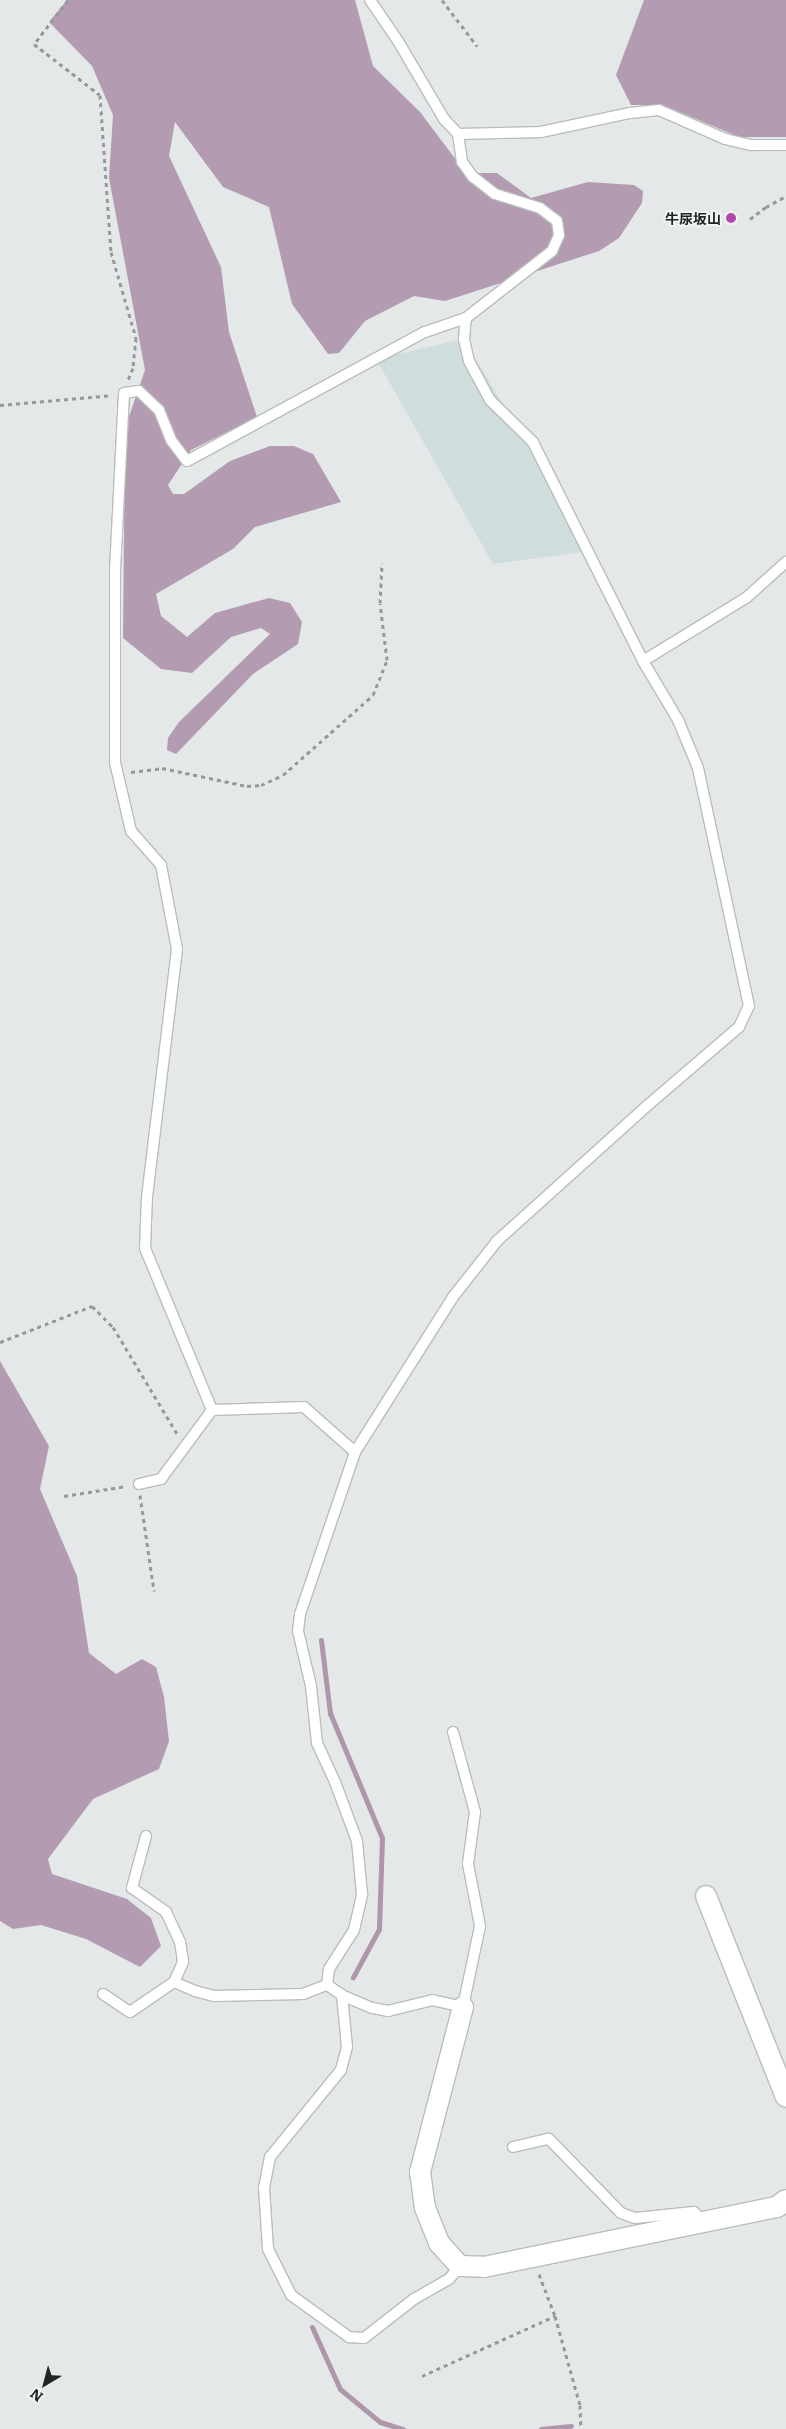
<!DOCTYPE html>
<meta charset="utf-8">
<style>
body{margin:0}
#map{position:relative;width:786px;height:2429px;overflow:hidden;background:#e4e8e8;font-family:Literata,"Noto Sans TC",serif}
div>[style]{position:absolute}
.built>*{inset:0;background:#cfdddc}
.forest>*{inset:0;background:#b39cb1}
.stream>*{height:5px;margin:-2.5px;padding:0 2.5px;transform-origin:2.5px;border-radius:2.5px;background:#ae96ab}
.path>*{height:3px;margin-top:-1.5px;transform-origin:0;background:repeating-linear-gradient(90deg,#969999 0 4px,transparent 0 8px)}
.roads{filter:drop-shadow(1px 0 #b9bdbd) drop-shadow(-1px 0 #b9bdbd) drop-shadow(0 1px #b9bdbd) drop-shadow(0 -1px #b9bdbd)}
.lane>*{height:10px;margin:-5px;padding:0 5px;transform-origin:5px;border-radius:5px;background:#fff}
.street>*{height:20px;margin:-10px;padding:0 10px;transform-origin:10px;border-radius:10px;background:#fff}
.dots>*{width:14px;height:14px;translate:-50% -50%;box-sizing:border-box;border:2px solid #f1f5f5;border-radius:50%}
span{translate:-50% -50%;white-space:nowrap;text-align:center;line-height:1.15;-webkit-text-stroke:4px #f1f5f5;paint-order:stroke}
.poi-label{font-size:14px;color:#222323;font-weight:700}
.right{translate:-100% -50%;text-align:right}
.north{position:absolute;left:20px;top:2359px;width:50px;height:50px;-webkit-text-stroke:4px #f1f5f5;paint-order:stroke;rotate:217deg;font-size:14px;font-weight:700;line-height:20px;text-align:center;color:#222323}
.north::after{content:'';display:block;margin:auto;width:18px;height:22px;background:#222323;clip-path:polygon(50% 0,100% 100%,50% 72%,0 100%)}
</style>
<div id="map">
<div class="built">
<div style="clip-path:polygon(464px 339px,590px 551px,493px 564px,376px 359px)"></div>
</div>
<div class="forest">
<div style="clip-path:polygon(67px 0,355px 0,373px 66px,420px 112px,466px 173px,497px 173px,531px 198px,588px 182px,634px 185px,643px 191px,642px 203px,619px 238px,599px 251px,445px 301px,414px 296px,365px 321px,339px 353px,328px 354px,292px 304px,269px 207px,223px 187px,175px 122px,169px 156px,221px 267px,229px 332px,257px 417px,191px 450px,168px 485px,173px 494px,184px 494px,230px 461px,270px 446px,294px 446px,313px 454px,341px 502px,255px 527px,233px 549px,156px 594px,161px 616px,187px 637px,215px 613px,269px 598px,290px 603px,302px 622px,298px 644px,253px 674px,176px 754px,167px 750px,168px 738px,179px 722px,270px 634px,261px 628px,231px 637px,192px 673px,161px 669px,123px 638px,125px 428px,145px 370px,109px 178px,113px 115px,92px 66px,49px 22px)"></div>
<div style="clip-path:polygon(644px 0,786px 0,786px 137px,739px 137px,663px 105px,631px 105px,616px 75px)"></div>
<div style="clip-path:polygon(0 1361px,49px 1446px,40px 1489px,77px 1576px,89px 1653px,116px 1674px,142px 1659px,156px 1667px,164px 1697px,169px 1741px,159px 1769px,93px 1799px,48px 1859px,52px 1874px,127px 1899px,151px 1918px,161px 1946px,140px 1967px,86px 1939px,41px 1925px,13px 1929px,0 1921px)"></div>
</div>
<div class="stream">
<div style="left:321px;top:1640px;width:74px;rotate:83deg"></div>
<div style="left:330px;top:1713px;width:135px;rotate:67.4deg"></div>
<div style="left:382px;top:1838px;width:91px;rotate:91.9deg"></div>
<div style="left:379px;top:1929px;width:55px;rotate:118.4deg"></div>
<div style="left:312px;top:2327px;width:68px;rotate:65.7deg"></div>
<div style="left:340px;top:2389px;width:52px;rotate:39.5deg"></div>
<div style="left:380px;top:2422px;width:24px;rotate:17deg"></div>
<div style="left:541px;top:2429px;width:30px;rotate:-6deg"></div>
</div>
<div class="path">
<div style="left:68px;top:0;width:56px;rotate:127.7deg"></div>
<div style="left:34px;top:44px;width:83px;rotate:37.7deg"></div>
<div style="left:100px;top:95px;width:157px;rotate:86deg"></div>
<div style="left:111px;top:252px;width:90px;rotate:73.8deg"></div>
<div style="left:136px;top:338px;width:30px;rotate:96deg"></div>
<div style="left:133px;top:368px;width:13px;rotate:113deg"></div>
<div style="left:442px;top:0;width:58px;rotate:52.7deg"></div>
<div style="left:750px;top:219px;width:20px;rotate:-37deg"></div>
<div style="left:766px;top:207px;width:23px;rotate:-29deg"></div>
<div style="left:0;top:405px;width:111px;rotate:-5.1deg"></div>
<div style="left:131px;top:772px;width:31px;rotate:-7deg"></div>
<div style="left:162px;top:768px;width:87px;rotate:12deg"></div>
<div style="left:247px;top:786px;width:14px;rotate:-4deg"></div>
<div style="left:261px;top:785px;width:24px;rotate:-24deg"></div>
<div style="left:283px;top:775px;width:120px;rotate:-41.6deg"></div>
<div style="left:373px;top:695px;width:38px;rotate:-68deg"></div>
<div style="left:387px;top:660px;width:57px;rotate:-97deg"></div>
<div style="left:380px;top:603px;width:40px;rotate:-87.1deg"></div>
<div style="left:0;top:1342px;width:99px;rotate:-21.4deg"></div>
<div style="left:92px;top:1306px;width:30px;rotate:45deg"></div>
<div style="left:113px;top:1327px;width:126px;rotate:59deg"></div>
<div style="left:140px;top:1495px;width:97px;rotate:81.7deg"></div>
<div style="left:64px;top:1496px;width:63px;rotate:-9.2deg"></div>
<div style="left:539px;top:2274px;width:45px;rotate:69.1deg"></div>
<div style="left:555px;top:2316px;width:92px;rotate:74.3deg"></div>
<div style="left:580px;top:2405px;width:24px;rotate:88deg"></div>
<div style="left:422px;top:2376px;width:146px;rotate:-24.3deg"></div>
</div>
<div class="roads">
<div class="lane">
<div style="left:370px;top:0;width:50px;rotate:55.7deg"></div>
<div style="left:398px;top:41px;width:91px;rotate:59.5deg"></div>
<div style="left:444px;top:119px;width:21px;rotate:47deg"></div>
<div style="left:458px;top:134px;width:83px;rotate:-1.4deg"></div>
<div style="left:541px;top:132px;width:91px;rotate:-12.1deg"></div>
<div style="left:630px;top:113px;width:29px;rotate:-6deg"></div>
<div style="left:659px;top:110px;width:72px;rotate:23.7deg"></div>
<div style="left:725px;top:139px;width:28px;rotate:13deg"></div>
<div style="left:752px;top:145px;width:34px"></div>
<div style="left:643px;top:661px;width:121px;rotate:-31.5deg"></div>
<div style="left:746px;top:598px;width:54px;rotate:-42deg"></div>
<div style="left:212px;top:1410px;width:175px;rotate:-112.5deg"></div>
<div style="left:145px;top:1248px;width:51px;rotate:-87.8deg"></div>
<div style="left:147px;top:1197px;width:250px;rotate:-83.1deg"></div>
<div style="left:177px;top:949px;width:86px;rotate:-100.8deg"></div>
<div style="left:161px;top:865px;width:45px;rotate:-131.4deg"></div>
<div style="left:131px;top:831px;width:71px;rotate:-103.1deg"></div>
<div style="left:115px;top:762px;width:191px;rotate:-90deg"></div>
<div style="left:115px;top:571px;width:178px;rotate:-87.1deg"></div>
<div style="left:124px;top:393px;width:15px;rotate:-8deg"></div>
<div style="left:139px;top:391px;width:28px;rotate:44deg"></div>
<div style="left:159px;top:410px;width:32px;rotate:68deg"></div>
<div style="left:171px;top:440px;width:26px;rotate:53deg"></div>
<div style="left:187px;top:461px;width:271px;rotate:-28.5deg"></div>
<div style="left:425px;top:332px;width:43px;rotate:-18.9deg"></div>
<div style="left:139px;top:1484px;width:23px;rotate:-13deg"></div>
<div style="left:161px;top:1479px;width:86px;rotate:-53.5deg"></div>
<div style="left:212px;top:1410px;width:92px;rotate:-1.9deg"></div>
<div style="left:304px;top:1407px;width:68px;rotate:41.4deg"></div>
<div style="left:453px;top:1732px;width:83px;rotate:74.6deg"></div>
<div style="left:475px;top:1812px;width:52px;rotate:97.7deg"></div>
<div style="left:468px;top:1864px;width:63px;rotate:79deg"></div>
<div style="left:480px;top:1926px;width:83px;rotate:101.9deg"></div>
<div style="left:463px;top:2007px;width:31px;rotate:-167deg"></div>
<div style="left:433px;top:2000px;width:46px;rotate:166.3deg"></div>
<div style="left:388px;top:2011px;width:16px;rotate:-169deg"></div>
<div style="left:372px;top:2008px;width:33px;rotate:-157deg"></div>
<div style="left:342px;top:1995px;width:18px;rotate:-146deg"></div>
<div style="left:327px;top:1985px;width:16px;rotate:-83deg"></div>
<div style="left:329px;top:1969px;width:46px;rotate:-57.3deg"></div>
<div style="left:354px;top:1930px;width:37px;rotate:-77deg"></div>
<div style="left:362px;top:1894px;width:53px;rotate:-95.4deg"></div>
<div style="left:357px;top:1841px;width:63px;rotate:-110.4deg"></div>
<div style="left:335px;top:1782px;width:43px;rotate:-114.8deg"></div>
<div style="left:317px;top:1743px;width:57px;rotate:-96deg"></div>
<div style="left:311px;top:1686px;width:57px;rotate:-103.3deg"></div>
<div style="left:298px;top:1631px;width:17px;rotate:-83deg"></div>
<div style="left:300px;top:1614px;width:171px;rotate:-71.2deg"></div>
<div style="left:355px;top:1452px;width:183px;rotate:-57.7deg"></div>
<div style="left:453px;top:1297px;width:71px;rotate:-51.8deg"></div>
<div style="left:497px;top:1241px;width:203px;rotate:-42deg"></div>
<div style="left:648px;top:1105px;width:120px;rotate:-40.6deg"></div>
<div style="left:739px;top:1027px;width:23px;rotate:-65deg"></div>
<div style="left:749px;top:1006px;width:243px;rotate:-102.1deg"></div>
<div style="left:698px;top:768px;width:52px;rotate:-112.6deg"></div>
<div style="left:678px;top:720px;width:69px;rotate:-120.7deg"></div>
<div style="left:643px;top:661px;width:245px;rotate:-116.7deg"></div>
<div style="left:533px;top:442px;width:60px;rotate:-135.7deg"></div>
<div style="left:490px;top:400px;width:44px;rotate:-118.3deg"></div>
<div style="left:469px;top:361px;width:23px;rotate:-103deg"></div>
<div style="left:464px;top:339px;width:21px;rotate:-85deg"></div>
<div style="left:466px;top:318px;width:109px;rotate:-37.9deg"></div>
<div style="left:552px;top:251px;width:17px;rotate:-66deg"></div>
<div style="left:559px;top:235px;width:14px;rotate:-98deg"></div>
<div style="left:557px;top:221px;width:21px;rotate:-143deg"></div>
<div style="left:540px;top:208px;width:47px;rotate:-162.7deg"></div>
<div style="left:495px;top:194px;width:28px;rotate:-142deg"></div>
<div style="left:473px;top:177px;width:19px;rotate:-126deg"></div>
<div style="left:462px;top:162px;width:28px;rotate:-98deg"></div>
<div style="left:146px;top:1836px;width:54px;rotate:105.1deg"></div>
<div style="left:132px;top:1888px;width:42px;rotate:35.2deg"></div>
<div style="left:166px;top:1912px;width:33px;rotate:65deg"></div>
<div style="left:180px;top:1942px;width:20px;rotate:81deg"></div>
<div style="left:183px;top:1962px;width:22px;rotate:114deg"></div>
<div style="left:174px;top:1982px;width:23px;rotate:23deg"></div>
<div style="left:195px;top:1991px;width:20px;rotate:15deg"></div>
<div style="left:214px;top:1996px;width:89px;rotate:-1.3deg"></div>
<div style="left:303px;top:1994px;width:26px;rotate:-21deg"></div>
<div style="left:103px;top:1994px;width:32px;rotate:34deg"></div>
<div style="left:130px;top:2012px;width:53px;rotate:-34.3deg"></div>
<div style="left:342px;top:1995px;width:52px;rotate:84.5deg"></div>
<div style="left:347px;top:2047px;width:24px;rotate:105deg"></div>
<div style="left:341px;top:2070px;width:112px;rotate:129.2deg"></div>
<div style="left:270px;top:2157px;width:31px;rotate:101deg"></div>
<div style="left:264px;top:2187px;width:62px;rotate:86.3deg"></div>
<div style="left:268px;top:2249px;width:51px;rotate:63.4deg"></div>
<div style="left:291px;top:2295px;width:72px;rotate:35.9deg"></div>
<div style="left:349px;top:2337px;width:15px;rotate:4deg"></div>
<div style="left:364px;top:2338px;width:63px;rotate:-38deg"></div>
<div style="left:414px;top:2299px;width:40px;rotate:-29.7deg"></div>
<div style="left:449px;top:2279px;width:17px;rotate:-50deg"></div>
<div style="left:513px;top:2147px;width:37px;rotate:-13deg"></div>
<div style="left:549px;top:2139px;width:103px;rotate:45.8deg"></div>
<div style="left:621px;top:2213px;width:15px;rotate:20deg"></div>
<div style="left:635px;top:2218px;width:59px;rotate:-5.8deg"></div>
<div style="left:694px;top:2212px;width:13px;rotate:48deg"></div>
</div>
<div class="street">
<div style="left:706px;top:1896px;width:216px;rotate:68.3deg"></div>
<div style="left:463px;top:2007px;width:171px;rotate:104.6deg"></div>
<div style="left:420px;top:2172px;width:36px;rotate:82deg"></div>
<div style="left:425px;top:2208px;width:38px;rotate:68deg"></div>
<div style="left:439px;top:2243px;width:31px;rotate:48deg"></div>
<div style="left:460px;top:2266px;width:24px;rotate:2deg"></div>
<div style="left:484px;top:2267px;width:299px;rotate:-11.6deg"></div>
<div style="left:777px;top:2207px;width:11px;rotate:-38deg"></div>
</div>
</div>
<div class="dots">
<div style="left:731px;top:218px;background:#b149ac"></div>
</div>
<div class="poi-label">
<span class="right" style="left:721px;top:218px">牛尿坂山</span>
</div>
<div class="north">N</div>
</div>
